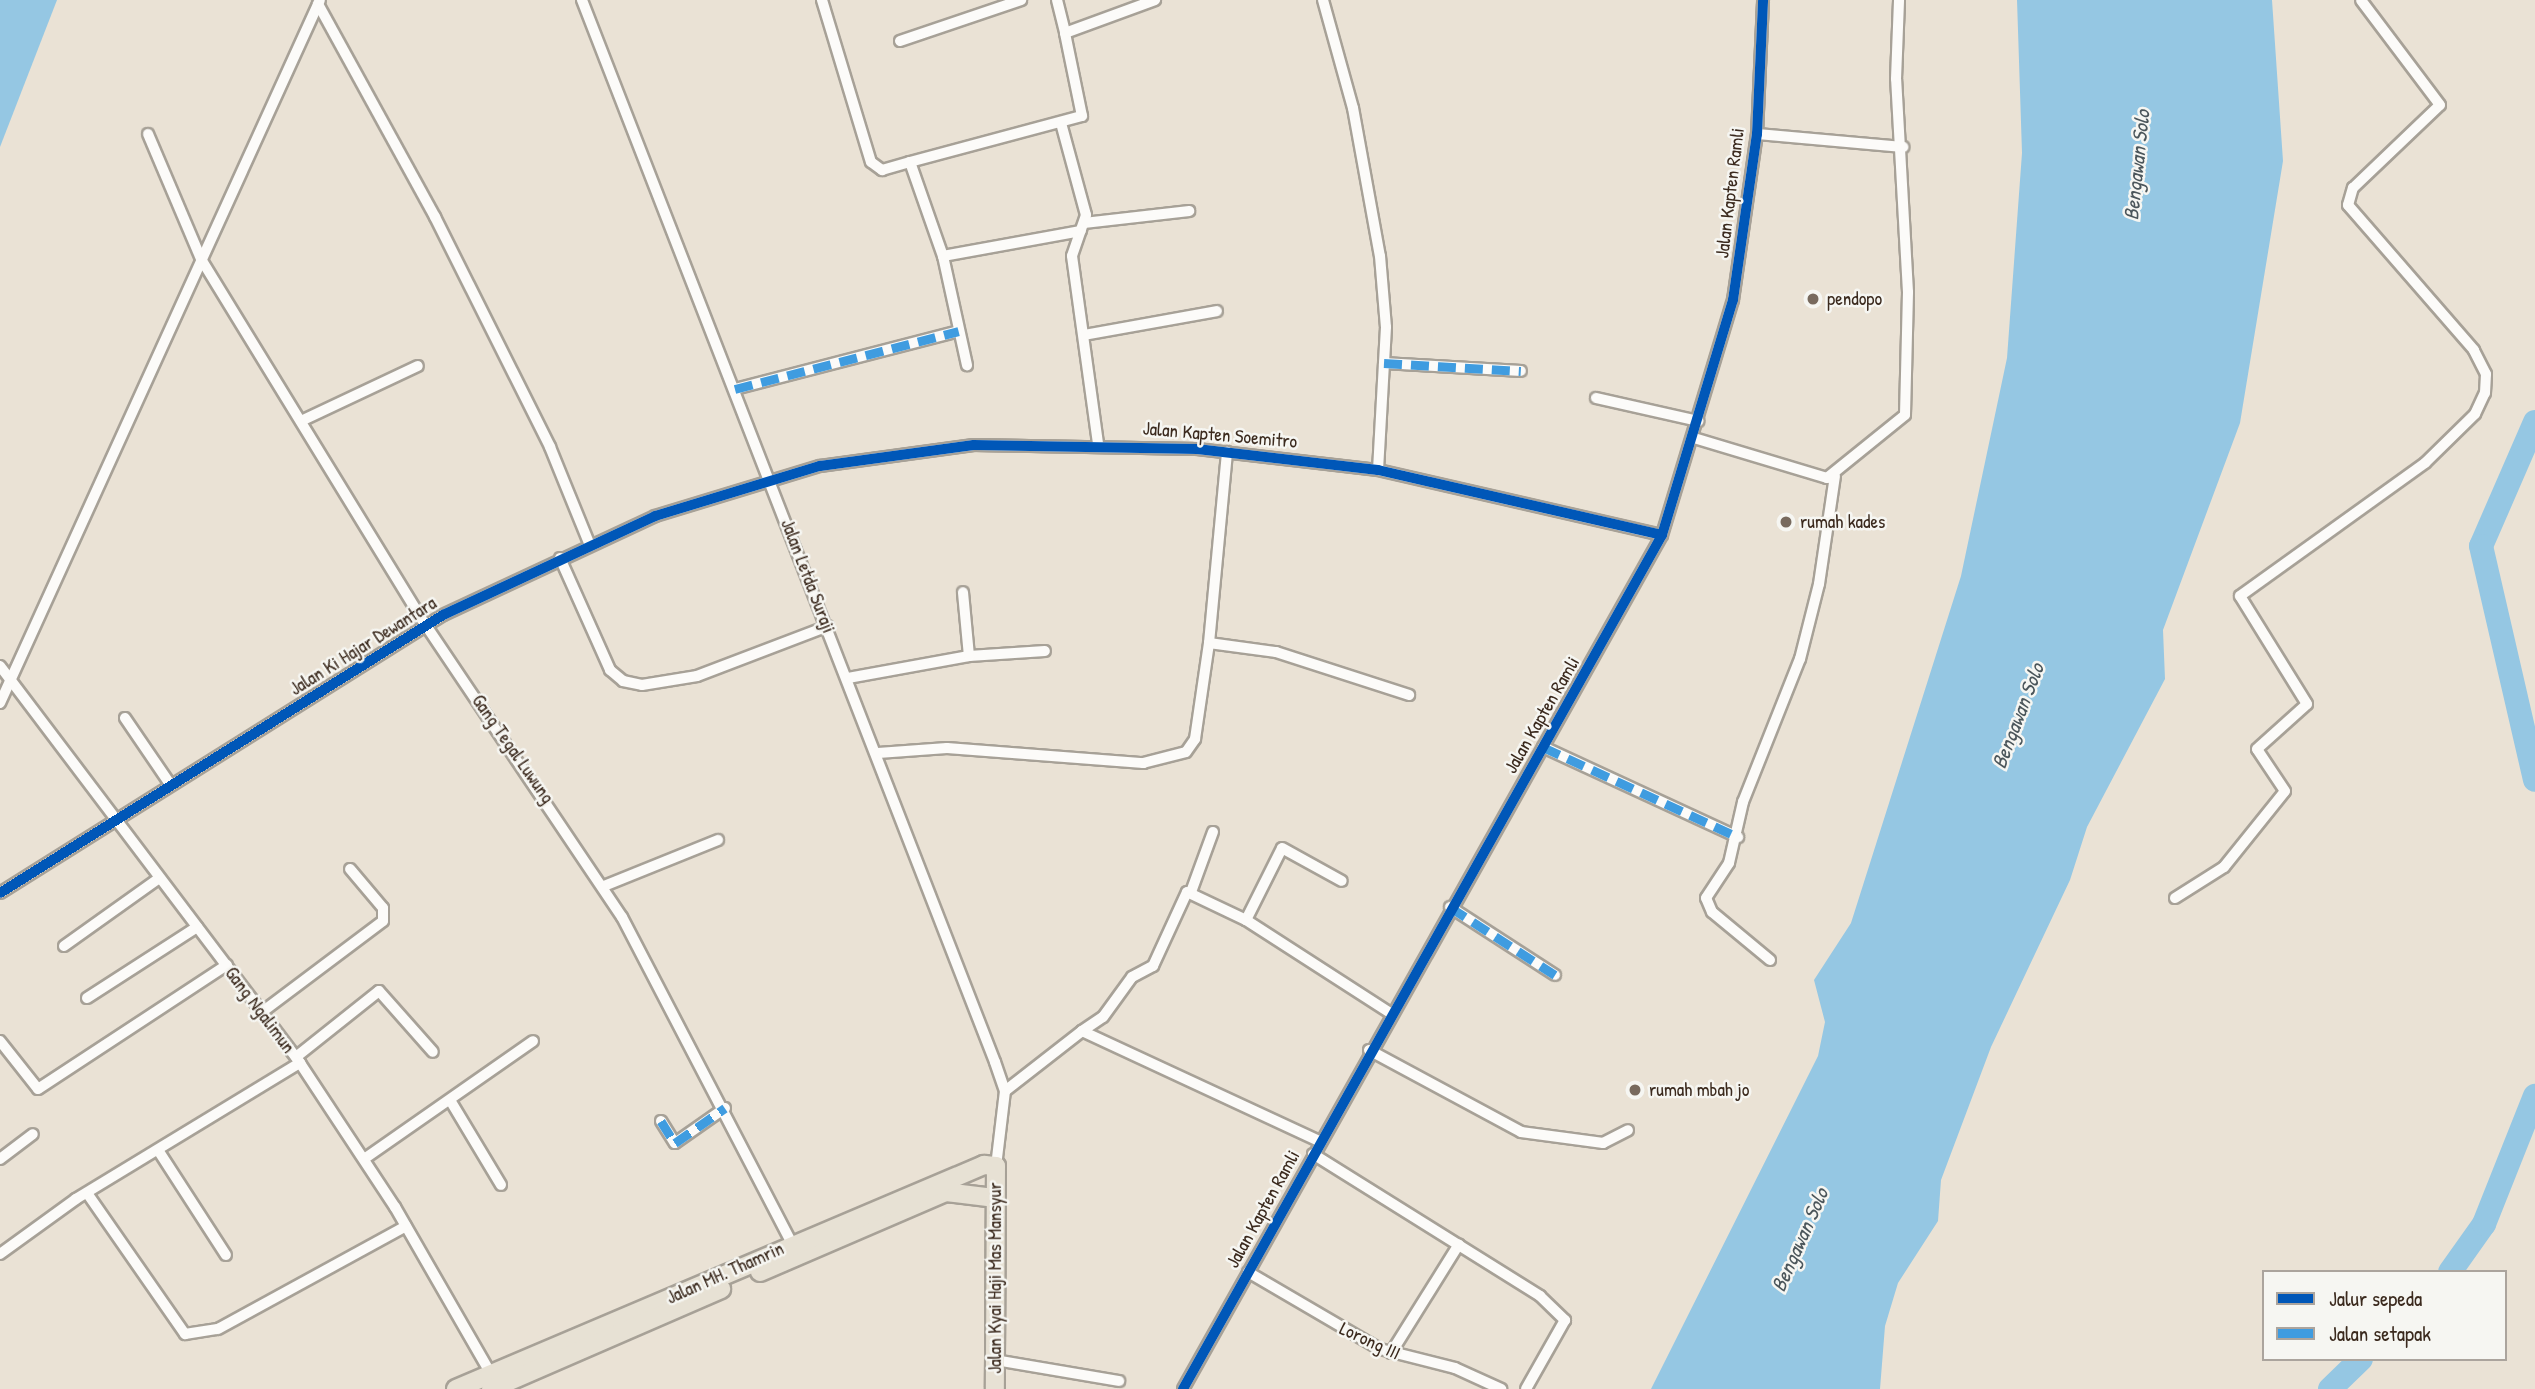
<!DOCTYPE html>
<style>
body{margin:0}
#map{position:relative;width:2535px;height:1389px;overflow:hidden;background:#eae2d5;font-family:"Patrick Hand",sans-serif}
div>[style]{position:absolute}
.water>*{inset:0;background:#95c7e3}
.river>*{height:24px;margin:-12px;padding:0 12px;transform-origin:12px;border-radius:12px;background:#95c7e3}
.roads{filter:drop-shadow(2px 0 #a7a197) drop-shadow(-2px 0 #a7a197) drop-shadow(0 2px #a7a197) drop-shadow(0 -2px #a7a197)}
.minor>*{height:10px;margin:-5px;padding:0 5px;transform-origin:5px;border-radius:5px;background:#fcfbf9}
.primary>*{height:18px;margin:-9px;padding:0 9px;transform-origin:9px;border-radius:9px;background:#e7e1d4}
.quiet>*{height:9px;margin-top:-4.5px;transform-origin:0;background:repeating-linear-gradient(90deg,#3f9ce0 0 18px,transparent 0 27px)}
.cycleway>*{height:10px;margin:-5px;padding:0 5px;transform-origin:5px;border-radius:5px;background:#0057b8}
.dots>*{width:19px;height:19px;translate:-50% -50%;box-sizing:border-box;border:4px solid #f6f6f2;border-radius:50%}
span{translate:-50% -50%;white-space:nowrap;text-align:center;line-height:1.15;-webkit-text-stroke:5px #f6f6f2;paint-order:stroke}
.street-label{font-size:19px;color:#3b2a1e}
.poi-label{font-size:19px;color:#3b2a1e}
.left{translate:0 -50%;text-align:left}
.water-label{font-size:21px;color:#4b565b;font-style:italic}
.legend{position:absolute;left:2262px;top:1270px;width:245px;height:91px;box-sizing:border-box;background:#f6f6f2;border:2px solid #aba49d;margin:0;padding:9px 12px;list-style:none;font-size:21px;color:#3b2a1e}
.legend li{display:flex;align-items:center;gap:14px;height:35px}
.legend b{width:35px;border:2px solid #aba49d}
</style>
<div id="map">
<div class="water">
<div style="clip-path:polygon(0 0,57px 0,0 147px)"></div>
<div style="clip-path:polygon(2017px 0,2272px 0,2283px 161px,2240px 423px,2163px 630px,2165px 679px,2087px 827px,2070px 880px,1991px 1047px,1941px 1180px,1938px 1221px,1898px 1283px,1885px 1326px,1880px 1389px,1651px 1389px,1818px 1056px,1825px 1022px,1814px 980px,1851px 923px,1961px 576px,2007px 358px,2022px 153px)"></div>
</div>
<div class="river">
<div style="left:2535px;top:422px;width:135px;rotate:113.5deg"></div>
<div style="left:2481px;top:546px;width:240px;rotate:77deg"></div>
<div style="left:2450px;top:1272px;width:59px;rotate:-54.7deg"></div>
<div style="left:2484px;top:1224px;width:138px;rotate:-68.3deg"></div>
<div style="left:2330px;top:1389px;width:43px;rotate:-44.1deg"></div>
</div>
<div class="roads">
<div class="minor">
<div style="left:582px;top:0;width:1139px;rotate:68.75deg"></div>
<div style="left:995px;top:1062px;width:31px;rotate:71deg"></div>
<div style="left:1005px;top:1091px;width:67px;rotate:96.8deg"></div>
<div style="left:822px;top:0;width:169px;rotate:73.2deg"></div>
<div style="left:871px;top:162px;width:14px;rotate:36deg"></div>
<div style="left:882px;top:170px;width:29px;rotate:-16deg"></div>
<div style="left:910px;top:162px;width:100px;rotate:70.7deg"></div>
<div style="left:943px;top:256px;width:112px;rotate:77.6deg"></div>
<div style="left:1057px;top:0;width:34px;rotate:76deg"></div>
<div style="left:1323px;top:0;width:112px;rotate:74.5deg"></div>
<div style="left:1353px;top:108px;width:150px;rotate:79.7deg"></div>
<div style="left:1380px;top:256px;width:71px;rotate:85.2deg"></div>
<div style="left:1386px;top:327px;width:143px;rotate:93.2deg"></div>
<div style="left:318px;top:4px;width:243px;rotate:61.2deg"></div>
<div style="left:435px;top:217px;width:257px;rotate:63.4deg"></div>
<div style="left:550px;top:447px;width:104px;rotate:67.9deg"></div>
<div style="left:900px;top:41px;width:128px;rotate:-18.7deg"></div>
<div style="left:1061px;top:123px;width:95px;rotate:74.8deg"></div>
<div style="left:1086px;top:215px;width:43px;rotate:108.9deg"></div>
<div style="left:1072px;top:256px;width:189px;rotate:82.1deg"></div>
<div style="left:148px;top:134px;width:136px;rotate:67deg"></div>
<div style="left:201px;top:259px;width:428px;rotate:58.5deg"></div>
<div style="left:425px;top:624px;width:353px;rotate:56.1deg"></div>
<div style="left:622px;top:917px;width:374px;rotate:62.5deg"></div>
<div style="left:1757px;top:134px;width:147px;rotate:5.1deg"></div>
<div style="left:910px;top:162px;width:178px;rotate:-15deg"></div>
<div style="left:1082px;top:116px;width:85px;rotate:-101.6deg"></div>
<div style="left:1065px;top:33px;width:96px;rotate:-20.1deg"></div>
<div style="left:1084px;top:223px;width:106px;rotate:-6.5deg"></div>
<div style="left:943px;top:256px;width:140px;rotate:-10.3deg"></div>
<div style="left:1084px;top:335px;width:135px;rotate:-10.2deg"></div>
<div style="left:1384px;top:363px;width:137px;rotate:3.3deg"></div>
<div style="left:735px;top:389px;width:231px;rotate:-14.5deg"></div>
<div style="left:1596px;top:398px;width:105px;rotate:12.7deg"></div>
<div style="left:301px;top:421px;width:129px;rotate:-25.2deg"></div>
<div style="left:1694px;top:438px;width:139px;rotate:16.7deg"></div>
<div style="left:1827px;top:478px;width:100px;rotate:-38.9deg"></div>
<div style="left:1905px;top:415px;width:123px;rotate:-88.6deg"></div>
<div style="left:1908px;top:292px;width:213px;rotate:-93.2deg"></div>
<div style="left:1896px;top:79px;width:79px;rotate:-87.8deg"></div>
<div style="left:560px;top:558px;width:123px;rotate:65.9deg"></div>
<div style="left:610px;top:670px;width:17px;rotate:40deg"></div>
<div style="left:623px;top:681px;width:19px;rotate:12deg"></div>
<div style="left:642px;top:685px;width:56px;rotate:-9.3deg"></div>
<div style="left:697px;top:676px;width:140px;rotate:-20.9deg"></div>
<div style="left:1209px;top:643px;width:68px;rotate:7.7deg"></div>
<div style="left:1276px;top:652px;width:140px;rotate:17.9deg"></div>
<div style="left:969px;top:656px;width:76px;rotate:-3.8deg"></div>
<div style="left:0;top:666px;width:498px;rotate:52.9deg"></div>
<div style="left:300px;top:1063px;width:173px;rotate:56.6deg"></div>
<div style="left:395px;top:1207px;width:195px;rotate:60.1deg"></div>
<div style="left:848px;top:678px;width:123px;rotate:-10.3deg"></div>
<div style="left:969px;top:656px;width:64px;rotate:-95.4deg"></div>
<div style="left:0;top:703px;width:772px;rotate:-65.53deg"></div>
<div style="left:125px;top:718px;width:80px;rotate:55.7deg"></div>
<div style="left:1543px;top:747px;width:215px;rotate:24.8deg"></div>
<div style="left:878px;top:753px;width:69px;rotate:-4.1deg"></div>
<div style="left:947px;top:748px;width:197px;rotate:4.4deg"></div>
<div style="left:1143px;top:763px;width:44px;rotate:-14.3deg"></div>
<div style="left:1186px;top:752px;width:16px;rotate:-55deg"></div>
<div style="left:1195px;top:739px;width:97px;rotate:-81.7deg"></div>
<div style="left:1209px;top:643px;width:192px;rotate:-84.6deg"></div>
<div style="left:604px;top:886px;width:123px;rotate:-22deg"></div>
<div style="left:1191px;top:892px;width:64px;rotate:-69.9deg"></div>
<div style="left:0;top:893px;width:523px;rotate:-32.11deg"></div>
<div style="left:443px;top:615px;width:234px;rotate:-25deg"></div>
<div style="left:655px;top:516px;width:172px;rotate:-16.9deg"></div>
<div style="left:820px;top:466px;width:155px;rotate:-7.8deg"></div>
<div style="left:974px;top:445px;width:223px;rotate:1deg"></div>
<div style="left:1197px;top:449px;width:182px;rotate:6.6deg"></div>
<div style="left:1378px;top:470px;width:291px;rotate:12.9deg"></div>
<div style="left:2175px;top:898px;width:58px;rotate:-32.3deg"></div>
<div style="left:2224px;top:867px;width:97px;rotate:-51.2deg"></div>
<div style="left:2285px;top:791px;width:50px;rotate:-123.7deg"></div>
<div style="left:2257px;top:749px;width:67px;rotate:-42deg"></div>
<div style="left:2307px;top:704px;width:127px;rotate:-121.8deg"></div>
<div style="left:2240px;top:596px;width:228px;rotate:-35.7deg"></div>
<div style="left:2425px;top:463px;width:70px;rotate:-44.4deg"></div>
<div style="left:2475px;top:414px;width:23px;rotate:-65deg"></div>
<div style="left:2485px;top:393px;width:19px;rotate:-87deg"></div>
<div style="left:2486px;top:374px;width:27px;rotate:-117deg"></div>
<div style="left:2474px;top:350px;width:192px;rotate:-131deg"></div>
<div style="left:2348px;top:205px;width:18px;rotate:-74deg"></div>
<div style="left:2353px;top:188px;width:120px;rotate:-43.7deg"></div>
<div style="left:2440px;top:105px;width:131px;rotate:-127deg"></div>
<div style="left:1450px;top:907px;width:125px;rotate:32.9deg"></div>
<div style="left:1246px;top:920px;width:80px;rotate:-63.4deg"></div>
<div style="left:1282px;top:848px;width:68px;rotate:28.8deg"></div>
<div style="left:64px;top:946px;width:115px;rotate:-35.5deg"></div>
<div style="left:1770px;top:960px;width:75px;rotate:-140.4deg"></div>
<div style="left:1712px;top:912px;width:15px;rotate:-113deg"></div>
<div style="left:1706px;top:898px;width:42px;rotate:-56.7deg"></div>
<div style="left:1729px;top:863px;width:63px;rotate:-77.1deg"></div>
<div style="left:1743px;top:802px;width:154px;rotate:-68.3deg"></div>
<div style="left:1800px;top:659px;width:77px;rotate:-75.8deg"></div>
<div style="left:1819px;top:584px;width:109px;rotate:-81.6deg"></div>
<div style="left:87px;top:998px;width:131px;rotate:-32.8deg"></div>
<div style="left:262px;top:1012px;width:151px;rotate:-36.9deg"></div>
<div style="left:383px;top:921px;width:13px;rotate:-90deg"></div>
<div style="left:383px;top:908px;width:51px;rotate:-130.2deg"></div>
<div style="left:1082px;top:1031px;width:25px;rotate:-34deg"></div>
<div style="left:1103px;top:1017px;width:49px;rotate:-54.1deg"></div>
<div style="left:1132px;top:977px;width:24px;rotate:-28deg"></div>
<div style="left:1153px;top:966px;width:81px;rotate:-65.3deg"></div>
<div style="left:1187px;top:892px;width:65px;rotate:25.4deg"></div>
<div style="left:1246px;top:920px;width:170px;rotate:32.8deg"></div>
<div style="left:0;top:1041px;width:61px;rotate:51.6deg"></div>
<div style="left:38px;top:1089px;width:226px;rotate:-33.3deg"></div>
<div style="left:1369px;top:1050px;width:173px;rotate:28.3deg"></div>
<div style="left:1521px;top:1132px;width:83px;rotate:7.6deg"></div>
<div style="left:1603px;top:1143px;width:28px;rotate:-27deg"></div>
<div style="left:296px;top:1057px;width:106px;rotate:-38.5deg"></div>
<div style="left:379px;top:991px;width:81px;rotate:48.5deg"></div>
<div style="left:1005px;top:1091px;width:98px;rotate:-37.9deg"></div>
<div style="left:1082px;top:1031px;width:261px;rotate:24.9deg"></div>
<div style="left:450px;top:1100px;width:99px;rotate:59deg"></div>
<div style="left:661px;top:1121px;width:26px;rotate:58deg"></div>
<div style="left:675px;top:1143px;width:61px;rotate:-35deg"></div>
<div style="left:158px;top:1150px;width:125px;rotate:57.1deg"></div>
<div style="left:1313px;top:1154px;width:268px;rotate:32deg"></div>
<div style="left:1540px;top:1296px;width:35px;rotate:44deg"></div>
<div style="left:1565px;top:1320px;width:79px;rotate:119.5deg"></div>
<div style="left:0;top:1159px;width:41px;rotate:-37.1deg"></div>
<div style="left:364px;top:1159px;width:206px;rotate:-34.9deg"></div>
<div style="left:87px;top:1193px;width:172px;rotate:55.2deg"></div>
<div style="left:185px;top:1334px;width:33px;rotate:-9deg"></div>
<div style="left:218px;top:1329px;width:214px;rotate:-28.7deg"></div>
<div style="left:0;top:1254px;width:94px;rotate:-35.9deg"></div>
<div style="left:76px;top:1199px;width:262px;rotate:-31.3deg"></div>
<div style="left:1248px;top:1272px;width:153px;rotate:30.3deg"></div>
<div style="left:1380px;top:1349px;width:77px;rotate:14.2deg"></div>
<div style="left:1455px;top:1368px;width:51px;rotate:24.5deg"></div>
<div style="left:1391px;top:1353px;width:128px;rotate:-58deg"></div>
<div style="left:995px;top:1360px;width:126px;rotate:9.6deg"></div>
<div style="left:1183px;top:1389px;width:979px;rotate:-60.71deg"></div>
<div style="left:1662px;top:535px;width:245px;rotate:-73.2deg"></div>
<div style="left:1733px;top:300px;width:168px;rotate:-81.8deg"></div>
<div style="left:1757px;top:134px;width:134px;rotate:-87.4deg"></div>
</div>
<div class="primary">
<div style="left:760px;top:1272px;width:202px;rotate:-23.3deg"></div>
<div style="left:946px;top:1192px;width:48px;rotate:7.1deg"></div>
<div style="left:456px;top:1389px;width:574px;rotate:-22.99deg"></div>
<div style="left:984px;top:1165px;width:12px;rotate:5deg"></div>
<div style="left:996px;top:1166px;width:223px;rotate:90.3deg"></div>
<div style="left:491px;top:1389px;width:251px;rotate:-23.5deg"></div>
</div>
</div>
<div class="quiet">
<div style="left:1384px;top:363px;width:137px;rotate:3.3deg"></div>
<div style="left:735px;top:389px;width:231px;rotate:-14.5deg"></div>
<div style="left:1543px;top:747px;width:215px;rotate:24.8deg"></div>
<div style="left:1450px;top:907px;width:125px;rotate:32.9deg"></div>
<div style="left:661px;top:1121px;width:26px;rotate:58deg"></div>
<div style="left:675px;top:1143px;width:61px;rotate:-35deg"></div>
</div>
<div class="cycleway">
<div style="left:0;top:893px;width:523px;rotate:-32.11deg"></div>
<div style="left:443px;top:615px;width:234px;rotate:-25deg"></div>
<div style="left:655px;top:516px;width:172px;rotate:-16.9deg"></div>
<div style="left:820px;top:466px;width:155px;rotate:-7.8deg"></div>
<div style="left:974px;top:445px;width:223px;rotate:1deg"></div>
<div style="left:1197px;top:449px;width:182px;rotate:6.6deg"></div>
<div style="left:1378px;top:470px;width:291px;rotate:12.9deg"></div>
<div style="left:1183px;top:1389px;width:979px;rotate:-60.71deg"></div>
<div style="left:1662px;top:535px;width:245px;rotate:-73.2deg"></div>
<div style="left:1733px;top:300px;width:168px;rotate:-81.8deg"></div>
<div style="left:1757px;top:134px;width:134px;rotate:-87.4deg"></div>
</div>
<div class="dots">
<div style="left:1813px;top:299px;background:#786a5e"></div>
<div style="left:1786px;top:522px;background:#786a5e"></div>
<div style="left:1635px;top:1090px;background:#786a5e"></div>
</div>
<div class="street-label">
<span style="left:1730px;top:193px;rotate:-83deg">Jalan Kapten Ramli</span>
<span style="left:1220px;top:435px;rotate:5deg">Jalan Kapten Soemitro</span>
<span style="left:808px;top:576px;rotate:69deg">Jalan Letda Suraji</span>
<span style="left:363px;top:646px;rotate:-32deg">Jalan Ki Hajar Dewantara</span>
<span style="left:1542px;top:715px;rotate:-60deg">Jalan Kapten Ramli</span>
<span style="left:513px;top:749px;rotate:55deg">Gang Tegal Luwung</span>
<span style="left:260px;top:1010px;rotate:53deg">Gang Ngalimun</span>
<span style="left:1263px;top:1209px;rotate:-61deg">Jalan Kapten Ramli</span>
<span style="left:725px;top:1273px;rotate:-24deg">Jalan MH. Thamrin</span>
<span style="left:995px;top:1278px;rotate:-90deg">Jalan Kyai Haji Mas Mansyur</span>
<span style="left:1370px;top:1341px;rotate:25deg">Lorong III</span>
</div>
<div class="poi-label">
<span class="left" style="left:1827px;top:299px">pendopo</span>
<span class="left" style="left:1800px;top:522px">rumah kades</span>
<span class="left" style="left:1649px;top:1090px">rumah mbah jo</span>
</div>
<div class="water-label">
<span style="left:2137px;top:165px;rotate:-84deg">Bengawan Solo</span>
<span style="left:2018px;top:716px;rotate:-69deg">Bengawan Solo</span>
<span style="left:1800px;top:1240px;rotate:-66deg">Bengawan Solo</span>
</div>
<ul class="legend">
<li><b style="height:9px;background:#0057b8"></b>Jalur sepeda</li>
<li><b style="height:9px;background:#3f9ce0"></b>Jalan setapak</li>
</ul>
</div>
